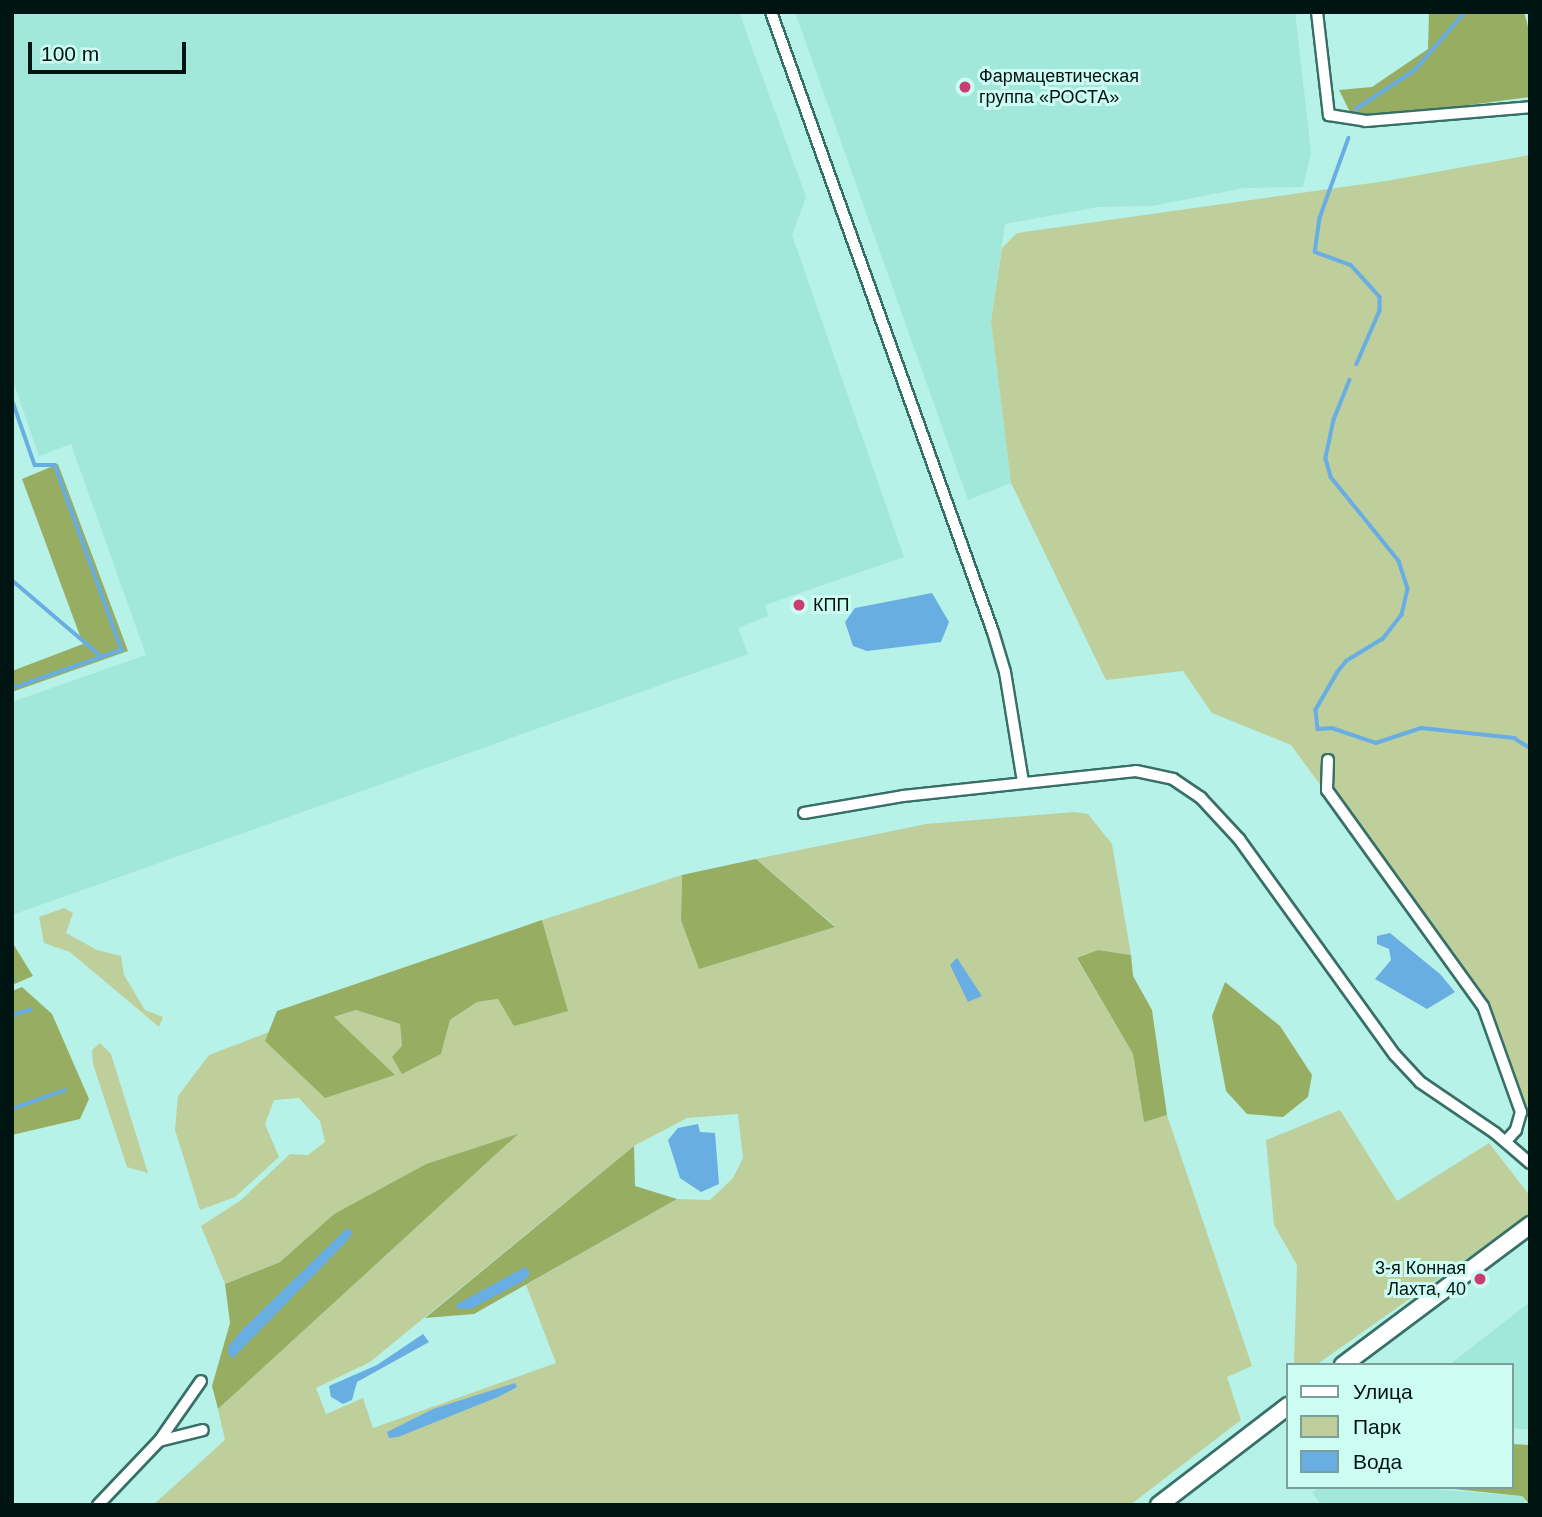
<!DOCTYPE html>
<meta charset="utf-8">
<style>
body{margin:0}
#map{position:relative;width:1542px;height:1517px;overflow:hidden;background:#b6f2e7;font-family:Arial,sans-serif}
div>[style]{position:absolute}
.built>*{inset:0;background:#a1e7da}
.green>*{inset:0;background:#bfcf9c}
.forest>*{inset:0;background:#97ad62}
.water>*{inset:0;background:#69aee2}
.stream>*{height:3.5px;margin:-1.75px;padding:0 1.75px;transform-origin:1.75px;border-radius:1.75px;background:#69aee2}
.roads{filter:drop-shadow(2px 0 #377067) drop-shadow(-2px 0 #377067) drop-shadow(0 2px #377067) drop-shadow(0 -2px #377067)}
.minor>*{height:10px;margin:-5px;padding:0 5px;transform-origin:5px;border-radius:5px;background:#fff}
.secondary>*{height:16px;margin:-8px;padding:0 8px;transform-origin:8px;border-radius:8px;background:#fff}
.dots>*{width:19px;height:19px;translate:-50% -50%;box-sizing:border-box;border:4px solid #cdfcf3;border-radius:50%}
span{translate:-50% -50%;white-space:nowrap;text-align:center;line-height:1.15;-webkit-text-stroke:6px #cdfcf3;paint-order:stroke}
.poi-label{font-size:18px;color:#001512}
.left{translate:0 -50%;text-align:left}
.right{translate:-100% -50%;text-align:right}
.frame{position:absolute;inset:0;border:14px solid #001512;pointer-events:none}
.legend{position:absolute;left:1286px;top:1363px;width:228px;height:126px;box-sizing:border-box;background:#cdfcf3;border:2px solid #7ba099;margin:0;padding:9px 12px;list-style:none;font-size:21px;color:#001512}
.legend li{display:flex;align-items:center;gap:14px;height:35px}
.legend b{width:35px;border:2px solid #7ba099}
.scale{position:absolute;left:28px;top:42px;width:158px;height:32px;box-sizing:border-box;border:4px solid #001512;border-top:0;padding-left:9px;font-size:21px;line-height:24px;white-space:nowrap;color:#001512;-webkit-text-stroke:5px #cdfcf3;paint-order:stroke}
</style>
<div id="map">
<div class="built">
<div style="clip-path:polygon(12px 12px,739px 12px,806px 197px,792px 235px,904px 557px,765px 605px,768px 616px,738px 628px,748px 654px,12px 915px,12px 702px,146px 655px,71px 444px,39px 456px,12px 378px)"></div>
<div style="clip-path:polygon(795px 12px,1295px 12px,1311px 152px,1303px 187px,1244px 188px,1152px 206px,1098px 207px,1005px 224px,991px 321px,1011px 483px,968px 500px)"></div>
<div style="clip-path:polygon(1530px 1302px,1530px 1430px,1512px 1428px,1512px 1365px,1449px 1365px)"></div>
<div style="clip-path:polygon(1320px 1487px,1406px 1487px,1522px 1496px,1527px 1505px,1321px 1505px,1312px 1492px)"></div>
</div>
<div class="green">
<div style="clip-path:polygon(1530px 155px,1529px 1111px,1484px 1008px,1291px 745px,1212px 713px,1183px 671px,1106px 680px,1011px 483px,991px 321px,1002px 248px,1017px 233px,1386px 181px)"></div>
<div style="clip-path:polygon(evenodd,1074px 812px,1088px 814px,1112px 844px,1131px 955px,1098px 950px,1077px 959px,1133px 1054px,1144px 1121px,1167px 1115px,1252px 1366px,1227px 1377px,1241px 1420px,1130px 1505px,153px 1505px,225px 1440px,218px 1409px,516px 1135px,426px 1164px,334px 1214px,280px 1262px,225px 1284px,201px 1226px,240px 1201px,290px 1154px,308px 1155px,325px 1142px,320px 1121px,299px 1098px,274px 1100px,265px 1124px,279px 1157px,235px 1197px,200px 1210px,175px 1130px,178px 1096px,209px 1055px,269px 1032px,265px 1041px,356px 1010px,400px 1024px,402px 1046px,441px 1054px,450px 1020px,477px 1002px,498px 999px,568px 1011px,542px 920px,682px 875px,681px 920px,835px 926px,756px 859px,926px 824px,1074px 812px,738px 1114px,743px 1158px,733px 1178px,710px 1200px,677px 1199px,526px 1285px,556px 1363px,373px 1428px,363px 1398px,326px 1414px,316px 1388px,370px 1362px,634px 1146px,687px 1118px,738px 1114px)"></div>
<div style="clip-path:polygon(64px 908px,73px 913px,66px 933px,97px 950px,121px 956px,124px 975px,145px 1010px,163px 1017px,159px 1027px,70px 952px,44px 943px,39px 917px)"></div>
<div style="clip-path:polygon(100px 1043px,111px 1054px,148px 1173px,127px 1167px,93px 1064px,92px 1050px)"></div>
<div style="clip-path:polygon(1340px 1110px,1397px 1201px,1489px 1143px,1530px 1196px,1530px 1214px,1316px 1365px,1294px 1365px,1297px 1265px,1274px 1225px,1266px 1140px)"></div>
</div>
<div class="forest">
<div style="clip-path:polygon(1429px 12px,1524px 12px,1530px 34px,1530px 97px,1379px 117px,1350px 112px,1339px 90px,1372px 87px,1428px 49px)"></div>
<div style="clip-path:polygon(58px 464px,128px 651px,12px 692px,12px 671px,83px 644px,22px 479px)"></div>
<div style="clip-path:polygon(756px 859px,835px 927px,699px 969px,681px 920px,682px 875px)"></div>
<div style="clip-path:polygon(542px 920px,568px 1011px,514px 1026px,498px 999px,477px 1002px,450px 1020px,441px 1054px,402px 1074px,392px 1057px,402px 1046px,400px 1024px,356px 1010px,334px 1017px,395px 1075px,325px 1098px,265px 1041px,277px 1011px)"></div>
<div style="clip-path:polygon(12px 942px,33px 976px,12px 985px)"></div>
<div style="clip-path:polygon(1098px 950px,1131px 955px,1133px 976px,1152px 1010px,1167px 1115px,1144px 1122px,1133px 1054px,1077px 958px)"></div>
<div style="clip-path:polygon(1225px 982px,1280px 1026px,1312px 1075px,1308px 1097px,1283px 1117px,1247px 1114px,1226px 1091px,1212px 1016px)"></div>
<div style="clip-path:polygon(22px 987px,52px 1014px,89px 1099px,80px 1119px,12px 1135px,12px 991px)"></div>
<div style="clip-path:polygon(518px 1134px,218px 1409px,212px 1386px,230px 1323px,225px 1284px,280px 1262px,334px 1214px,426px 1164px)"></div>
<div style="clip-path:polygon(634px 1146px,635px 1186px,677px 1199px,474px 1314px,425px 1318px)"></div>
<div style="clip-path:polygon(1512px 1444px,1530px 1445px,1530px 1505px,1522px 1496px,1434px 1487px,1512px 1487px)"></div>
</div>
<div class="water">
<div style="clip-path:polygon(932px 593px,949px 622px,941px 642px,867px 651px,853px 646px,845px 622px,855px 608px)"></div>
<div style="clip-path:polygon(1390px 933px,1440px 974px,1455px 992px,1427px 1009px,1375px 979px,1391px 960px,1389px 949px,1377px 944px,1377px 936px)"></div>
<div style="clip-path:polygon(957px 958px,982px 996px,968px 1002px,950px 965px)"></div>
<div style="clip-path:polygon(698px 1124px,700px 1132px,715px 1133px,719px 1184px,701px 1192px,680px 1178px,668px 1140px,678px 1128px)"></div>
<div style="clip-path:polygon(347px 1228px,353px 1232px,346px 1242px,233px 1358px,229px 1355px,228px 1347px,243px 1329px)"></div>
<div style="clip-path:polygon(525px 1267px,530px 1273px,525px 1280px,471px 1309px,457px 1309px,457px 1304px)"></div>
<div style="clip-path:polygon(423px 1334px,429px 1342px,357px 1382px,352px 1400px,343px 1404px,331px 1397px,329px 1386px,377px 1365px)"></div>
<div style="clip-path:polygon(515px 1383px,517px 1387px,498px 1397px,398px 1437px,389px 1438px,387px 1432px,433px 1409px)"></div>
</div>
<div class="stream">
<div style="left:1356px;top:109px;width:71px;rotate:-33.5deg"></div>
<div style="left:1415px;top:70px;width:77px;rotate:-49.2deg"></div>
<div style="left:1349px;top:138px;width:85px;rotate:109.9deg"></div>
<div style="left:1320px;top:218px;width:34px;rotate:98deg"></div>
<div style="left:1315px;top:252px;width:38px;rotate:20deg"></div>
<div style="left:1351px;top:265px;width:43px;rotate:47.8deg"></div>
<div style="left:1380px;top:297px;width:14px;rotate:90deg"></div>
<div style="left:1380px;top:311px;width:58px;rotate:113.5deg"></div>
<div style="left:1350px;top:380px;width:43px;rotate:111.8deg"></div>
<div style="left:1334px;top:420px;width:40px;rotate:102deg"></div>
<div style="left:1326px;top:459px;width:19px;rotate:74deg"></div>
<div style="left:1331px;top:477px;width:108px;rotate:51deg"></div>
<div style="left:1399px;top:561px;width:29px;rotate:72deg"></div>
<div style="left:1408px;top:589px;width:27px;rotate:103deg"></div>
<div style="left:1402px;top:615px;width:31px;rotate:128deg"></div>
<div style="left:1383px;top:639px;width:42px;rotate:148.6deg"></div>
<div style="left:1347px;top:661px;width:14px;rotate:129deg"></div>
<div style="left:1338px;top:672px;width:44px;rotate:120.1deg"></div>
<div style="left:1316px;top:710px;width:19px;rotate:84deg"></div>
<div style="left:1318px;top:729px;width:14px;rotate:-4deg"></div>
<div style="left:1332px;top:728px;width:46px;rotate:18.8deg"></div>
<div style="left:1376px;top:743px;width:47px;rotate:-18.4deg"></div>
<div style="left:1421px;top:728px;width:94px;rotate:6.1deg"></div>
<div style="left:1514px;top:738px;width:19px;rotate:32deg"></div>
<div style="left:12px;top:399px;width:70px;rotate:70.8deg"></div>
<div style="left:35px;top:465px;width:20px"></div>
<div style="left:55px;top:465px;width:197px;rotate:70.1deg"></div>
<div style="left:122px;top:650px;width:117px;rotate:160.5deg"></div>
<div style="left:12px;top:580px;width:117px;rotate:40.5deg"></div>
<div style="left:12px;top:1015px;width:19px;rotate:-16deg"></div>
<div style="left:12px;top:1109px;width:56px;rotate:-19.7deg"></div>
</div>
<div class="roads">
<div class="minor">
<div style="left:771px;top:12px;width:659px;rotate:70.3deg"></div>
<div style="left:993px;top:632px;width:42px;rotate:73.3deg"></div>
<div style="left:1005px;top:672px;width:111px;rotate:80.7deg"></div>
<div style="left:1317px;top:12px;width:104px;rotate:83.4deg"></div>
<div style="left:1329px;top:115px;width:36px;rotate:9deg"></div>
<div style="left:1365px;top:121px;width:166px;rotate:-4.8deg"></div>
<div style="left:1328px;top:760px;width:30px;rotate:92deg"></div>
<div style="left:1327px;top:790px;width:266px;rotate:54.2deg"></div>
<div style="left:1483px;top:1006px;width:113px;rotate:70.3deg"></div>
<div style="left:1521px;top:1112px;width:19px;rotate:106deg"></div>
<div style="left:1516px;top:1130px;width:15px;rotate:132deg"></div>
<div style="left:804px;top:813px;width:100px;rotate:-9.7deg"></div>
<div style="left:903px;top:796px;width:234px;rotate:-6.1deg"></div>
<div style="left:1136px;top:771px;width:38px;rotate:12deg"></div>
<div style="left:1173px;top:779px;width:34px;rotate:34deg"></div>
<div style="left:1201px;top:798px;width:56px;rotate:47.2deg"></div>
<div style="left:1239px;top:839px;width:266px;rotate:54.2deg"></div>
<div style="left:1395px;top:1055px;width:37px;rotate:47deg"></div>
<div style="left:1420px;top:1082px;width:91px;rotate:34.2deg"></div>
<div style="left:1495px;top:1133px;width:46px;rotate:40.6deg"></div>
<div style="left:159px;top:1441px;width:45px;rotate:-14deg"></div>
<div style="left:98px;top:1505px;width:88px;rotate:-46.4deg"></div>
<div style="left:159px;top:1441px;width:73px;rotate:-55deg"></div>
</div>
<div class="secondary">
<div style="left:1343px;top:1365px;width:234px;rotate:-36.8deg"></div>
<div style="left:1159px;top:1505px;width:163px;rotate:-37.5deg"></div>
</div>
</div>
<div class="dots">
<div style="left:965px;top:87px;background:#c93d70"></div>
<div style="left:799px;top:605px;background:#c93d70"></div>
<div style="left:1480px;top:1279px;background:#c93d70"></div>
</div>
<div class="poi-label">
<span class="left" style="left:979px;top:87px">Фармацевтическая<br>группа «РОСТА»</span>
<span class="left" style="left:813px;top:605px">КПП</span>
<span class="right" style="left:1466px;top:1279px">3-я Конная<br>Лахта, 40</span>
</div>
<div class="frame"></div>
<ul class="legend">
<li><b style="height:9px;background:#fff"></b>Улица</li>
<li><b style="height:19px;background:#bfcf9c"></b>Парк</li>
<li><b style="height:19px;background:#69aee2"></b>Вода</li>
</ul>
<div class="scale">100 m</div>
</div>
